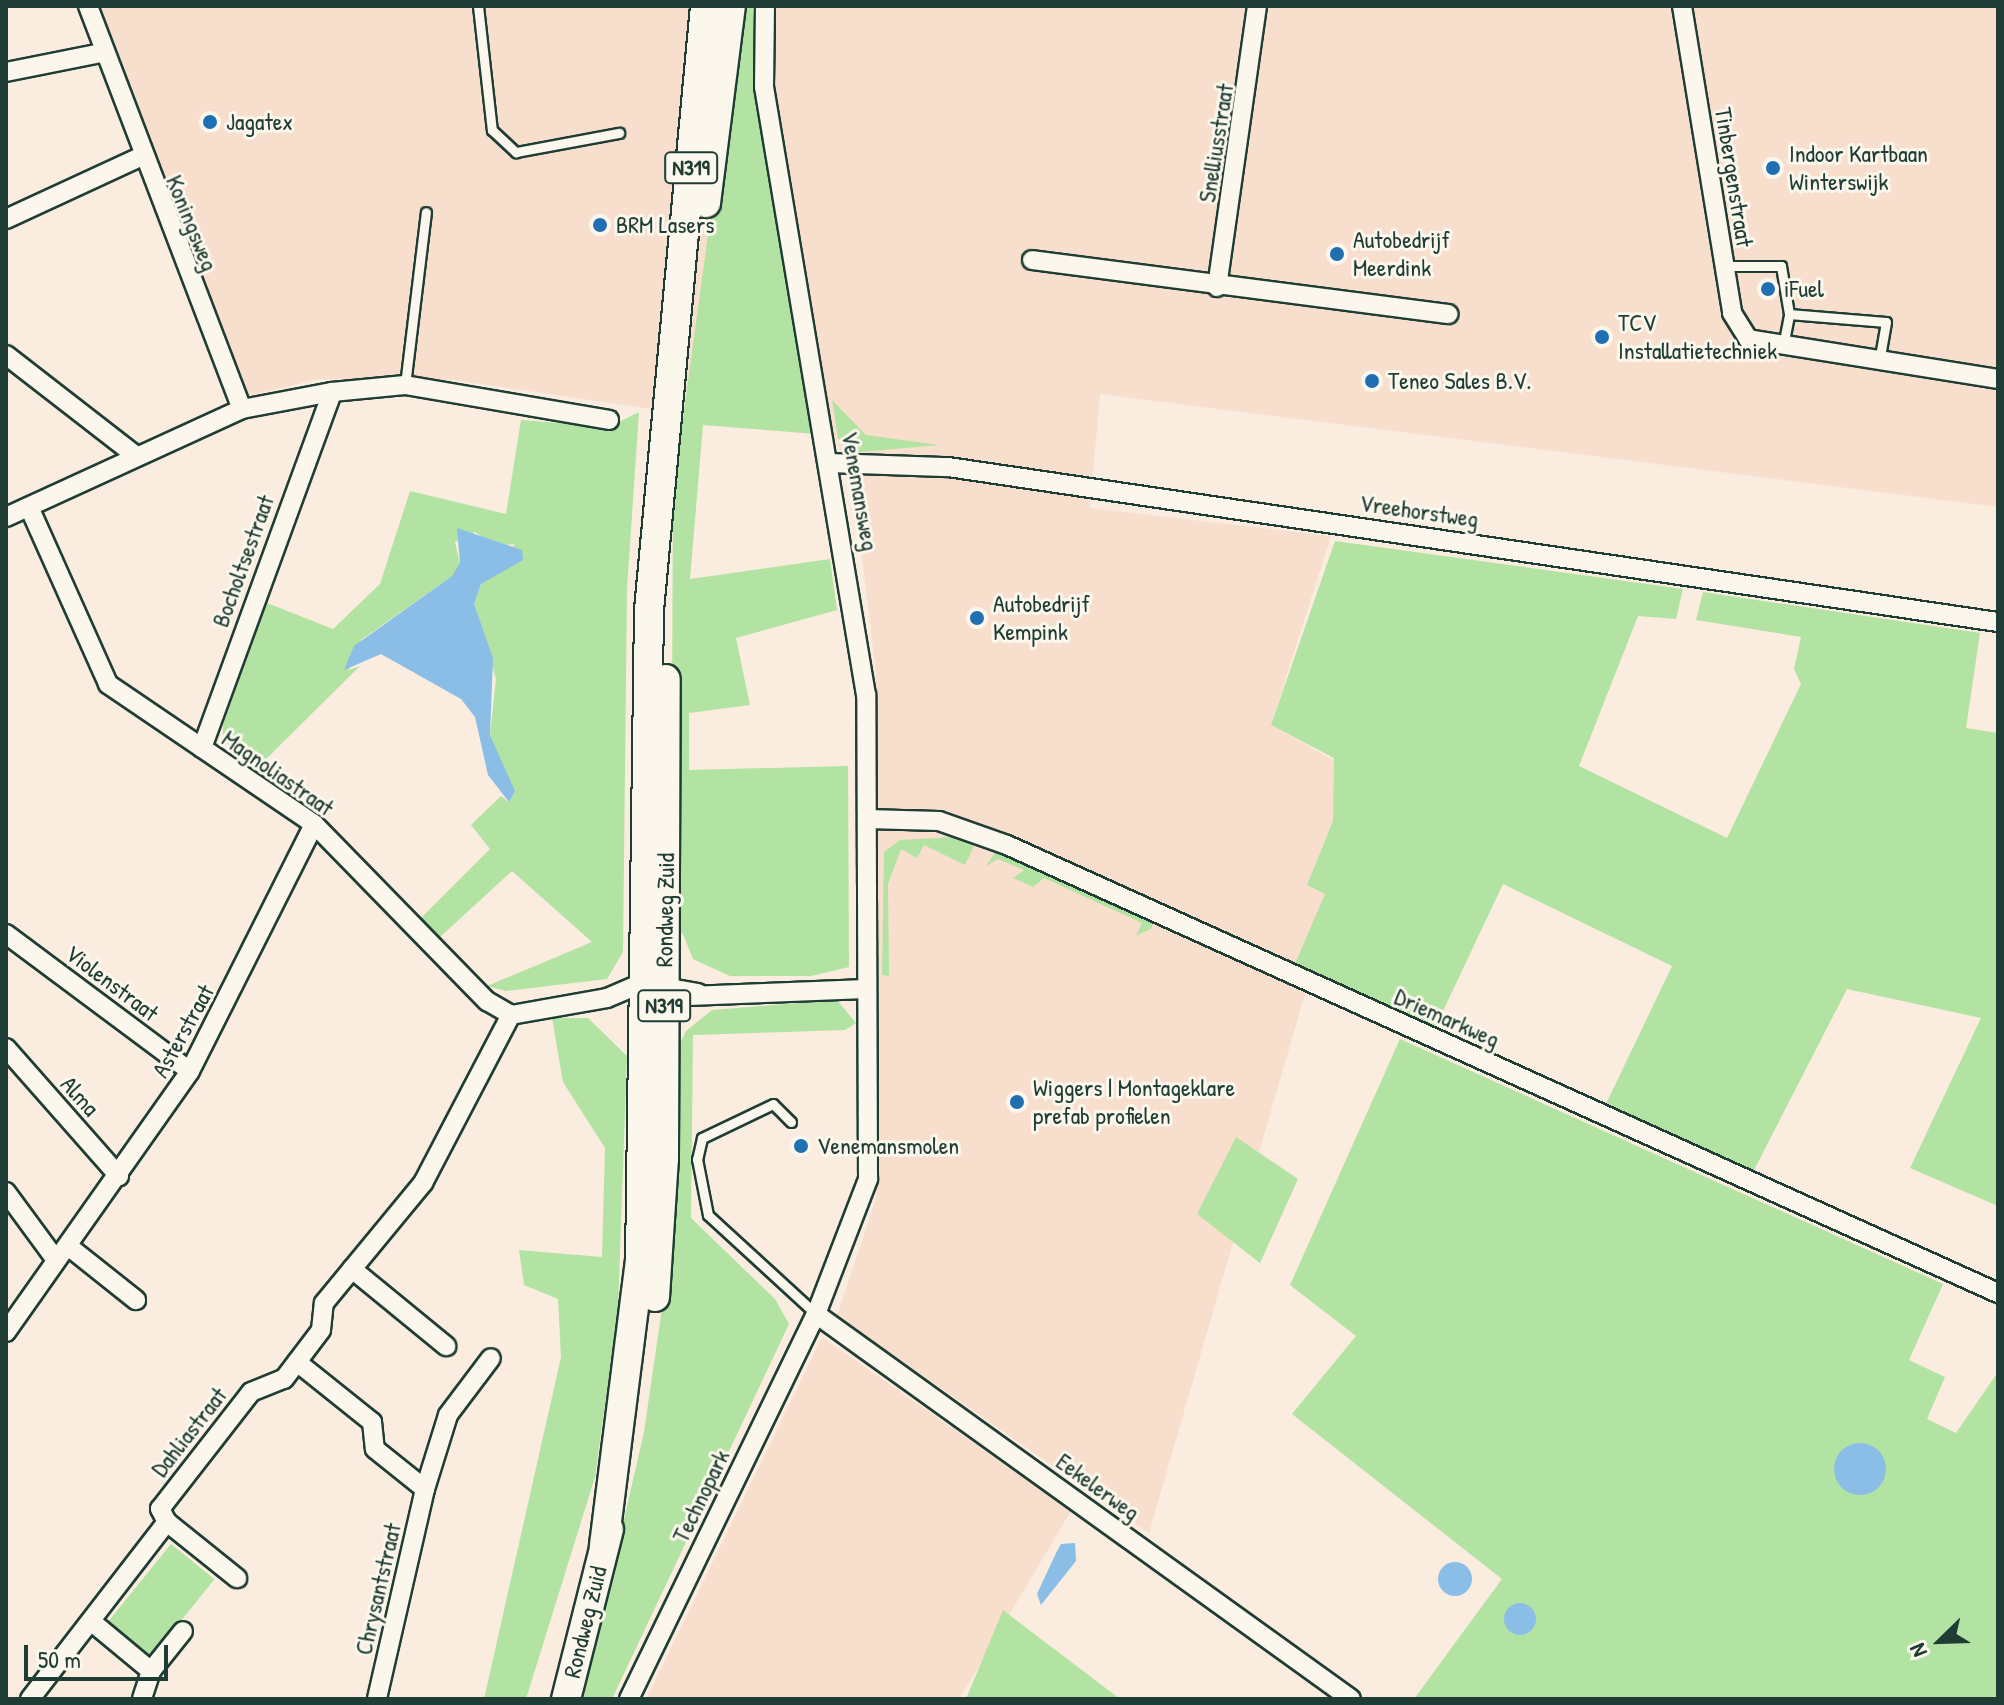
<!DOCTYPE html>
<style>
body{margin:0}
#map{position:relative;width:2004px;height:1705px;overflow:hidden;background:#faecde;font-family:"Patrick Hand",sans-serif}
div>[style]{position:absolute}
.built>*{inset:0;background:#f8dfcd}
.green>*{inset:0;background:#b2e3a2;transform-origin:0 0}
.water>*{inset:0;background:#8abee7}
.round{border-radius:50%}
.roads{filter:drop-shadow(2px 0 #1f3d34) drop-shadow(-2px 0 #1f3d34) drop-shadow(0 2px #1f3d34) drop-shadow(0 -2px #1f3d34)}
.service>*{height:9px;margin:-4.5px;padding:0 4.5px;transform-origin:4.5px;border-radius:4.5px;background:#fbf7ec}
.minor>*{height:18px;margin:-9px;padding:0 9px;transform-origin:9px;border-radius:9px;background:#fbf7ec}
.primary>*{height:28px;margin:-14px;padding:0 14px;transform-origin:14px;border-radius:14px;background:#fbf7ec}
.dots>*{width:22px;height:22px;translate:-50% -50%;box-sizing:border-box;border:4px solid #fbf7ec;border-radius:50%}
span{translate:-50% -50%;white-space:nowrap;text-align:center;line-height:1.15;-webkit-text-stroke:6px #fbf7ec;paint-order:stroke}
.shield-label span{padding:2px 6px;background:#fbf7ec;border:2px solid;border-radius:6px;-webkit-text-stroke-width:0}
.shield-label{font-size:22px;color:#1f3d34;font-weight:700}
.poi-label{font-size:24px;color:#1f3d34}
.left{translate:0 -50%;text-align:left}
.street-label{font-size:24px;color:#1f3d34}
.frame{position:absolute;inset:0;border:8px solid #1f3d34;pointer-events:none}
.north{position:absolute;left:1900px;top:1601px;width:80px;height:80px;-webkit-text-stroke:6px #fbf7ec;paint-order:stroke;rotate:247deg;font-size:22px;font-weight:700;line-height:32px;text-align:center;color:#1f3d34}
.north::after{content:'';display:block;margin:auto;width:28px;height:36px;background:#1f3d34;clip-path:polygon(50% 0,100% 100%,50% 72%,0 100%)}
.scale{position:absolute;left:24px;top:1645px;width:144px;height:36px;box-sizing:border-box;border:4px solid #1f3d34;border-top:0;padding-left:10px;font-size:24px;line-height:28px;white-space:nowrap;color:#1f3d34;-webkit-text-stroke:6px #fbf7ec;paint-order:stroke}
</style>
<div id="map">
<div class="built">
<div style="clip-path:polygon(98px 6px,1998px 6px,1998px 507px,1100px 394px,1090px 508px,1331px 536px,1271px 725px,1367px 779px,1149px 1533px,837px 1316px,876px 1199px,876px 673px,853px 481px,834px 436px,454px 380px,319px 379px,248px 396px)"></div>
<div style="clip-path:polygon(822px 1337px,1071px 1511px,959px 1699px,646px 1699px)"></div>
</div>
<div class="green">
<div style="clip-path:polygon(739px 6px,757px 6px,816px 434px,703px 425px,690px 579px,830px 559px,837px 610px,736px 638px,750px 705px,689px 713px,689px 770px,848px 766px,849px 967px,811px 976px,730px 976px,693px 959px,683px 934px,671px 928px,673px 492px)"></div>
<div style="clip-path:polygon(832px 400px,866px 435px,939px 445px,850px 453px,838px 438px)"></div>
<div style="clip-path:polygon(639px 412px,627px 589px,623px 952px,607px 979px,506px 991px,487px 986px,592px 942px,512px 871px,439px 938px,421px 918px,490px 849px,471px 825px,501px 796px,509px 802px,490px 735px,496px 679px,474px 604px,481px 584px,515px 544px,494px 546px,475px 532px,455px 542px,460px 564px,452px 576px,361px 640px,349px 670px,360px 666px,259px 766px,223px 741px,223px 725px,267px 603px,333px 629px,380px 584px,410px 491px,506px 514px,521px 420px,609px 427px)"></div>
<div style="clip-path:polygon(1335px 541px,1683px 589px,1676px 619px,1638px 616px,1579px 766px,1727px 838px,1801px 684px,1794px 669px,1801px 637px,1696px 620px,1703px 592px,1980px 633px,1966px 728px,1998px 733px,1998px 1206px,1910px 1168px,1981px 1018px,1847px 989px,1752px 1174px,1605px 1106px,1672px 966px,1503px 884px,1434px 1030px,1294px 966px,1325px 894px,1307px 885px,1333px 821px,1334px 758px,1271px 725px)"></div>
<div style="clip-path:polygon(954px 837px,974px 846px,965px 865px,924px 845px,917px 858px,901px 849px,888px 884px,889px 976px,882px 975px,884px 852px,900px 840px)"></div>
<div style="clip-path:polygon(996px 851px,1153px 919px,1152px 928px,1136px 936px,1142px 923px,1044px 878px,1033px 887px,1013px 878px,1024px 870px,998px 859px,986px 866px)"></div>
<div style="clip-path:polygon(837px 1000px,856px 1023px,845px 1030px,693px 1035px,691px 1218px,775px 1299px,789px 1324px,612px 1699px,583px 1699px,644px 1432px,668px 1267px,673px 1057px,686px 1031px,712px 1010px)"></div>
<div style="clip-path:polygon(552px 1018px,588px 1018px,627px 1056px,618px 1308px,595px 1477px,526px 1699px,484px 1699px,561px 1357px,558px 1299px,524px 1285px,519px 1250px,602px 1257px,605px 1148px,563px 1082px)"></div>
<div style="clip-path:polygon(1400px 1039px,1943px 1284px,1909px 1360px,1945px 1377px,1927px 1419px,1956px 1433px,1998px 1372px,1998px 1699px,1414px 1699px,1502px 1579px,1292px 1414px,1356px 1336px,1290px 1285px)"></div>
<div style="clip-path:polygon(1236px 1137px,1298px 1179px,1260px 1263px,1197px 1214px)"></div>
<div style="left:171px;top:1544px;width:56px;height:100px;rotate:39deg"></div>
<div style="clip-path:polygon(1003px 1610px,1120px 1699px,966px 1699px)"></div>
</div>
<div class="water">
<div style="clip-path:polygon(457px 528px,522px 550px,523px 560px,481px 584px,474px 604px,493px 658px,490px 735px,515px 791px,509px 802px,488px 775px,475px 717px,461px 699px,381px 654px,344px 670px,354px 646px,452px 576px,460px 563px)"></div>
<div class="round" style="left:1834px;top:1443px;width:52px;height:52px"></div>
<div style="clip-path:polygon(1075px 1543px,1076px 1561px,1041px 1605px,1037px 1594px,1056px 1553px,1061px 1544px)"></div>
<div class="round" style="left:1438px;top:1562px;width:34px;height:34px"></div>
<div class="round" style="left:1504px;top:1603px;width:32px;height:32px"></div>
</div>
<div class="roads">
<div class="service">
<div style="left:478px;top:6px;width:125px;rotate:83.6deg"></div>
<div style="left:492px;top:130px;width:33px;rotate:43deg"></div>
<div style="left:516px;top:152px;width:105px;rotate:-10.5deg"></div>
<div style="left:1725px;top:266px;width:56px"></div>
<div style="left:1781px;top:266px;width:49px;rotate:80.5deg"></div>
<div style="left:1789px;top:314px;width:97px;rotate:4.7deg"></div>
<div style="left:1886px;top:322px;width:41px;rotate:99.9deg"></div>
<div style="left:1783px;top:346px;width:33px;rotate:-79deg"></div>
<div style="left:405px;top:385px;width:174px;rotate:-83.1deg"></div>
<div style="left:791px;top:1122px;width:25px;rotate:-135deg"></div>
<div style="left:773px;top:1104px;width:79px;rotate:154.4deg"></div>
<div style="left:702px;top:1138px;width:22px;rotate:103deg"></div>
<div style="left:697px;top:1159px;width:57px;rotate:78.9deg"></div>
<div style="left:708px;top:1215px;width:147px;rotate:42.5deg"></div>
</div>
<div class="minor">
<div style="left:88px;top:6px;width:431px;rotate:69.1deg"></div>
<div style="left:1682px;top:6px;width:311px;rotate:80.7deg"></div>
<div style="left:1732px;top:313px;width:31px;rotate:58deg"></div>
<div style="left:1748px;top:339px;width:253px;rotate:9.1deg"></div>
<div style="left:6px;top:72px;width:97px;rotate:-11.3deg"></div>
<div style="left:6px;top:219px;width:148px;rotate:-24.8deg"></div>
<div style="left:1032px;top:260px;width:420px;rotate:7.4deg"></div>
<div style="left:1217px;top:287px;width:284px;rotate:-81.9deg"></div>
<div style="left:6px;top:355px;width:163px;rotate:37.8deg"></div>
<div style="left:831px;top:463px;width:117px;rotate:2deg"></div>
<div style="left:948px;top:467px;width:1061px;rotate:8.4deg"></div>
<div style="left:29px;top:507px;width:194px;rotate:65.9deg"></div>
<div style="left:108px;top:684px;width:249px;rotate:34.2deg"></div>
<div style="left:314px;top:824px;width:248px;rotate:45.7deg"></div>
<div style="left:487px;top:1001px;width:28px;rotate:30deg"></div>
<div style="left:511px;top:1015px;width:97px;rotate:-10deg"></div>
<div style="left:607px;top:998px;width:38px;rotate:-23deg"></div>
<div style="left:642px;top:983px;width:57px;rotate:10.1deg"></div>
<div style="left:6px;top:517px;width:260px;rotate:-24.6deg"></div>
<div style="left:242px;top:409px;width:92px;rotate:-10.7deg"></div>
<div style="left:332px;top:392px;width:73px;rotate:-5.5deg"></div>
<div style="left:405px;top:385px;width:207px;rotate:9.7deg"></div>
<div style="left:202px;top:748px;width:379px;rotate:-69.9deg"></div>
<div style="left:867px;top:819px;width:72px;rotate:1.6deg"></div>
<div style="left:939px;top:821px;width:72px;rotate:19.4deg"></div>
<div style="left:1007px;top:845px;width:1088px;rotate:24.33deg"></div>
<div style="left:6px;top:934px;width:229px;rotate:36.7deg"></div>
<div style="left:689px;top:996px;width:177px;rotate:-2.3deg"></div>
<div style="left:6px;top:1048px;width:171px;rotate:48.6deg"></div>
<div style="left:6px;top:1192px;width:84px;rotate:53.7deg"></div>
<div style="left:68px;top:1246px;width:87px;rotate:38.5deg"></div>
<div style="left:352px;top:1269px;width:122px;rotate:39.3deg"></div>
<div style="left:816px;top:1314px;width:659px;rotate:35.74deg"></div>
<div style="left:6px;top:1332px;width:319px;rotate:-54.8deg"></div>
<div style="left:190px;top:1071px;width:276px;rotate:-63.3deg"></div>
<div style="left:297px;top:1362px;width:96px;rotate:38.7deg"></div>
<div style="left:372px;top:1422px;width:27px;rotate:84deg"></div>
<div style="left:375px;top:1449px;width:64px;rotate:38.7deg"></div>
<div style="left:425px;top:1489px;width:215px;rotate:102.9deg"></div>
<div style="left:425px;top:1489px;width:77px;rotate:-72.7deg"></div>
<div style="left:448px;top:1415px;width:71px;rotate:-53deg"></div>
<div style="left:167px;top:1522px;width:90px;rotate:38.7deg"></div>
<div style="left:92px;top:1622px;width:77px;rotate:39.7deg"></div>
<div style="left:151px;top:1671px;width:29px;rotate:108deg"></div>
<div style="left:151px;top:1671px;width:51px;rotate:-51.3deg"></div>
<div style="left:30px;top:1699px;width:224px;rotate:-52.3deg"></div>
<div style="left:167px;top:1522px;width:15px;rotate:-118deg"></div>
<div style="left:160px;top:1509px;width:148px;rotate:-52.1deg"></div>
<div style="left:251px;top:1392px;width:35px;rotate:-22deg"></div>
<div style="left:284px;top:1379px;width:61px;rotate:-52.9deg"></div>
<div style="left:321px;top:1330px;width:27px;rotate:-84deg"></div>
<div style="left:324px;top:1303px;width:156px;rotate:-50.5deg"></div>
<div style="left:423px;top:1183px;width:190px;rotate:-62.4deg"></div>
<div style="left:629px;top:1699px;width:428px;rotate:-64.1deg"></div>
<div style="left:816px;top:1314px;width:145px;rotate:-68.9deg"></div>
<div style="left:868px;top:1179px;width:484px;rotate:-90.2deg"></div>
<div style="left:866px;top:695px;width:616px;rotate:-99.52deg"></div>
<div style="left:764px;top:87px;width:81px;rotate:-89.3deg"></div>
</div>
<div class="primary">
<div style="left:706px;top:203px;width:199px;rotate:-82.8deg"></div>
<div style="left:655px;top:1297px;width:138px;rotate:-86.3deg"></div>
<div style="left:664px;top:1159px;width:480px;rotate:-89.8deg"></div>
<div style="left:604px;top:1545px;width:285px;rotate:-82.8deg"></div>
<div style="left:640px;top:1262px;width:652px;rotate:-89.21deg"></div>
<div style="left:649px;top:610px;width:607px;rotate:-84.7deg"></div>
<div style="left:566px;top:1699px;width:175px;rotate:-75.8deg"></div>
</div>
</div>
<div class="dots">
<div style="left:210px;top:122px;background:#1f6fb2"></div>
<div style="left:1773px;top:168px;background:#1f6fb2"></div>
<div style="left:600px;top:225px;background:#1f6fb2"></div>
<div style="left:1337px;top:254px;background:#1f6fb2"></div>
<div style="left:1768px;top:289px;background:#1f6fb2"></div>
<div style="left:1602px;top:337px;background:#1f6fb2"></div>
<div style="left:1372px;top:381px;background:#1f6fb2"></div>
<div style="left:977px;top:618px;background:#1f6fb2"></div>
<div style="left:1017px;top:1102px;background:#1f6fb2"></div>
<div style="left:801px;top:1146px;background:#1f6fb2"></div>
</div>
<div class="shield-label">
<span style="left:691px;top:168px">N319</span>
<span style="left:664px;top:1006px">N319</span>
</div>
<div class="poi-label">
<span class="left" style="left:226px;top:122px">Jagatex</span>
<span class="left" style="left:1789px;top:168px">Indoor Kartbaan<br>Winterswijk</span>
<span class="left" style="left:616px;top:225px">BRM Lasers</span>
<span class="left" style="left:1353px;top:254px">Autobedrijf<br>Meerdink</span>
<span class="left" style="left:1784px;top:289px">iFuel</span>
<span class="left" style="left:1618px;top:337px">TCV<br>Installatietechniek</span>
<span class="left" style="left:1388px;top:381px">Teneo Sales B.V.</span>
<span class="left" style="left:993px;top:618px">Autobedrijf<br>Kempink</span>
<span class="left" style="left:1033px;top:1102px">Wiggers | Montageklare<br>prefab profielen</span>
<span class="left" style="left:817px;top:1146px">Venemansmolen</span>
</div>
<div class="street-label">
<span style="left:1216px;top:143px;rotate:-81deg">Snelliusstraat</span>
<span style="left:1734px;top:177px;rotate:81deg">Tinbergenstraat</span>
<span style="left:192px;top:223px;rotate:68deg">Koningsweg</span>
<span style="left:860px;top:491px;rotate:80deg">Venemansweg</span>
<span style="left:1419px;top:511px;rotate:8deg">Vreehorstweg</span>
<span style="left:243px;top:561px;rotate:-70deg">Bocholtsestraat</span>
<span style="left:278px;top:773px;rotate:35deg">Magnoliastraat</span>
<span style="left:665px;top:910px;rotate:-89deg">Rondweg Zuid</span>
<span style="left:112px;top:983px;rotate:37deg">Violenstraat</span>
<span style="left:1447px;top:1018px;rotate:24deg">Driemarkweg</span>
<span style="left:183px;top:1031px;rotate:-61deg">Asterstraat</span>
<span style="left:80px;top:1096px;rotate:48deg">Alma</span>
<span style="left:189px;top:1432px;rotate:-52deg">Dahliastraat</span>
<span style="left:1098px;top:1487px;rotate:36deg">Eekelerweg</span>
<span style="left:701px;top:1496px;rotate:-64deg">Technopark</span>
<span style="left:378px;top:1589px;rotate:-77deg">Chrysantstraat</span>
<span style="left:585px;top:1622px;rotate:-76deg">Rondweg Zuid</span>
</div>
<div class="frame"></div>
<div class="north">N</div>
<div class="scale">50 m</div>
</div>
